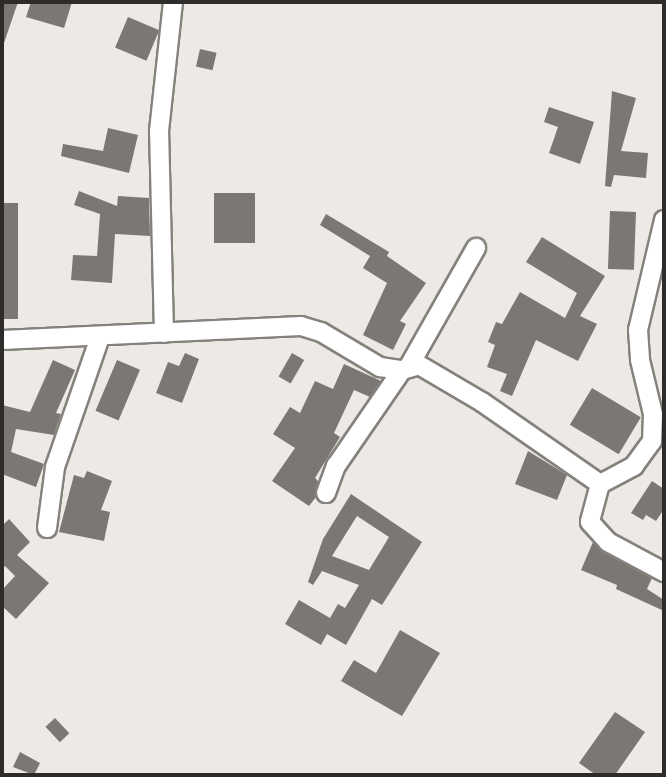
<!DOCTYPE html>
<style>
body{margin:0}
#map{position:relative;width:666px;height:777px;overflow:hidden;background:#edeae5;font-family:Mulish,sans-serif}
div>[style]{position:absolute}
.building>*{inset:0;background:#7b7773;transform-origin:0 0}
.roads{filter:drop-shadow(2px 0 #85827d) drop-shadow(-2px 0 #85827d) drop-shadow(0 2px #85827d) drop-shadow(0 -2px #85827d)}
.minor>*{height:18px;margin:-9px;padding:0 9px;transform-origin:9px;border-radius:9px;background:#fff}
span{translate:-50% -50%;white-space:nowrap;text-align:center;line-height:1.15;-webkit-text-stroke:5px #edeae5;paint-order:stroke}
.frame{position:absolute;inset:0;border:4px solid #2d2c2a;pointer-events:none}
</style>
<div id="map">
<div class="building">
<div style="clip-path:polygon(2px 2px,18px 2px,4px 43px,2px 43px)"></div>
<div style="clip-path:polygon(31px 2px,72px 2px,64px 28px,26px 17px)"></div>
<div style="left:128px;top:17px;width:34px;height:33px;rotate:23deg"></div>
<div style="left:200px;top:49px;width:17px;height:18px;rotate:13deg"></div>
<div style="clip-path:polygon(612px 91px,636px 98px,621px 151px,648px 153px,646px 178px,614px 175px,611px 187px,605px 186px)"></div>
<div style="clip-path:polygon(549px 107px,594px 122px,580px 164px,549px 153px,558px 127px,544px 122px)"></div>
<div style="clip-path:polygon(108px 128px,138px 135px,129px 173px,61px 156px,63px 144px,103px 151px)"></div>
<div style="clip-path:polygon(79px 191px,117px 206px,118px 196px,149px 198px,150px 236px,115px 234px,112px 283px,71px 280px,73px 255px,97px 256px,100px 214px,74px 205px)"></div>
<div style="left:214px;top:193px;width:41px;height:50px"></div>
<div style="left:2px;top:203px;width:16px;height:116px"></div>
<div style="left:610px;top:211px;width:26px;height:58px;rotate:2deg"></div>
<div style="clip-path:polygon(326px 214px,389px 252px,387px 256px,426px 283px,400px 321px,406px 324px,393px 350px,363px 335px,387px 283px,363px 268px,370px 256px,320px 225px)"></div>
<div style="clip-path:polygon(542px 237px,605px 276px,580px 316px,597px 324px,578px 361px,536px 340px,512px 396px,500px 391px,507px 374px,487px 367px,495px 345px,488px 342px,496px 322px,502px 324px,520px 292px,565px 318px,577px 293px,526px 262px)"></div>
<div style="clip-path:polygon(185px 353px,199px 359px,182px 403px,156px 393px,168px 362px,179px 366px)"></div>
<div style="left:292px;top:353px;width:14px;height:27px;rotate:30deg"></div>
<div style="clip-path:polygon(53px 360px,75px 370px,56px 413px,61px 414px,54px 435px,16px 429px,11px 452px,44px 464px,36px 487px,2px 474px,2px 405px,30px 412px)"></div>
<div style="left:117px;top:360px;width:25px;height:55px;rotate:23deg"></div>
<div style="clip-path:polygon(344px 364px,381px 381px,370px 397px,354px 390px,334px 433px,340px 437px,315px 478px,318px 481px,316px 497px,309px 506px,272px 481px,295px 448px,273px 434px,290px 407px,300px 413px,315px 381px,333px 389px)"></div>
<div style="left:592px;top:388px;width:57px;height:43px;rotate:31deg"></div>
<div style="clip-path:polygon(528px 451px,567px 475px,557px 500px,515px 484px)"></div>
<div style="clip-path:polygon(87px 471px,112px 481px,101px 510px,110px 512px,104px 541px,59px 532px,74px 475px,84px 478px)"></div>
<div style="clip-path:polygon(652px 481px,664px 489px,664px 509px,656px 521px,646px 515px,643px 520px,631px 513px)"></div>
<div style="clip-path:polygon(evenodd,351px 494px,422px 542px,382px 605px,372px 599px,346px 645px,327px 634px,321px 645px,285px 624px,299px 600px,330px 618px,338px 604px,345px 608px,359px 585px,322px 571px,313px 585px,308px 582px,323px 539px,351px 494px,357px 516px,389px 537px,369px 570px,332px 556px,357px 516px)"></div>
<div style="clip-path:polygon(9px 519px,30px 542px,17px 555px,49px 583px,16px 619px,2px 606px,2px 590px,15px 576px,5px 566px,2px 569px,2px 526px)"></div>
<div style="clip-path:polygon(593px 542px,603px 552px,652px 578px,647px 589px,664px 600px,664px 611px,616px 589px,617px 585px,581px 570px)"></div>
<div style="clip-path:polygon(400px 630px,440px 653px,402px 716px,341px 681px,354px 660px,376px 673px)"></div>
<div style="clip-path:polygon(615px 712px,645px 732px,615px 775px,596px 775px,579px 763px)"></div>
<div style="left:55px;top:718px;width:21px;height:13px;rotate:47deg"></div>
<div style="clip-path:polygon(20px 752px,40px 763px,34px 775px,13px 767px)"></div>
</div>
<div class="roads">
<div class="minor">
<div style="left:664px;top:220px;width:113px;rotate:103.3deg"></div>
<div style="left:638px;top:330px;width:30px;rotate:86deg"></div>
<div style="left:640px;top:360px;width:56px;rotate:76.5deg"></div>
<div style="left:653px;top:414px;width:27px;rotate:92deg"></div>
<div style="left:652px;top:441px;width:31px;rotate:126deg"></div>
<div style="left:634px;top:466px;width:38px;rotate:152deg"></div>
<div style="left:600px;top:484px;width:39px;rotate:105deg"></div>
<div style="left:590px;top:522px;width:27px;rotate:48deg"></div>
<div style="left:608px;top:542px;width:64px;rotate:28.2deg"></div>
<div style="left:164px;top:333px;width:202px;rotate:-91.4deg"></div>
<div style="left:159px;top:131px;width:130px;rotate:-83.8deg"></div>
<div style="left:2px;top:340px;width:299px;rotate:-2.7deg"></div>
<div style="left:301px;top:326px;width:21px;rotate:17deg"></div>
<div style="left:321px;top:332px;width:69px;rotate:30.7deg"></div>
<div style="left:380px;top:367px;width:22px;rotate:8deg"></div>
<div style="left:409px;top:366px;width:136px;rotate:-60.4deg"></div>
<div style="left:326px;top:493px;width:29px;rotate:-70deg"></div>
<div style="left:336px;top:466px;width:116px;rotate:-55.5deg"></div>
<div style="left:402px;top:370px;width:18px;rotate:-16deg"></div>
<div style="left:419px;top:365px;width:73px;rotate:30.4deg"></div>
<div style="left:482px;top:402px;width:144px;rotate:34.8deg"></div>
<div style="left:47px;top:528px;width:62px;rotate:-82.5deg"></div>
<div style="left:55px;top:467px;width:138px;rotate:-70.9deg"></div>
</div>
</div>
<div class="frame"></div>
</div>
